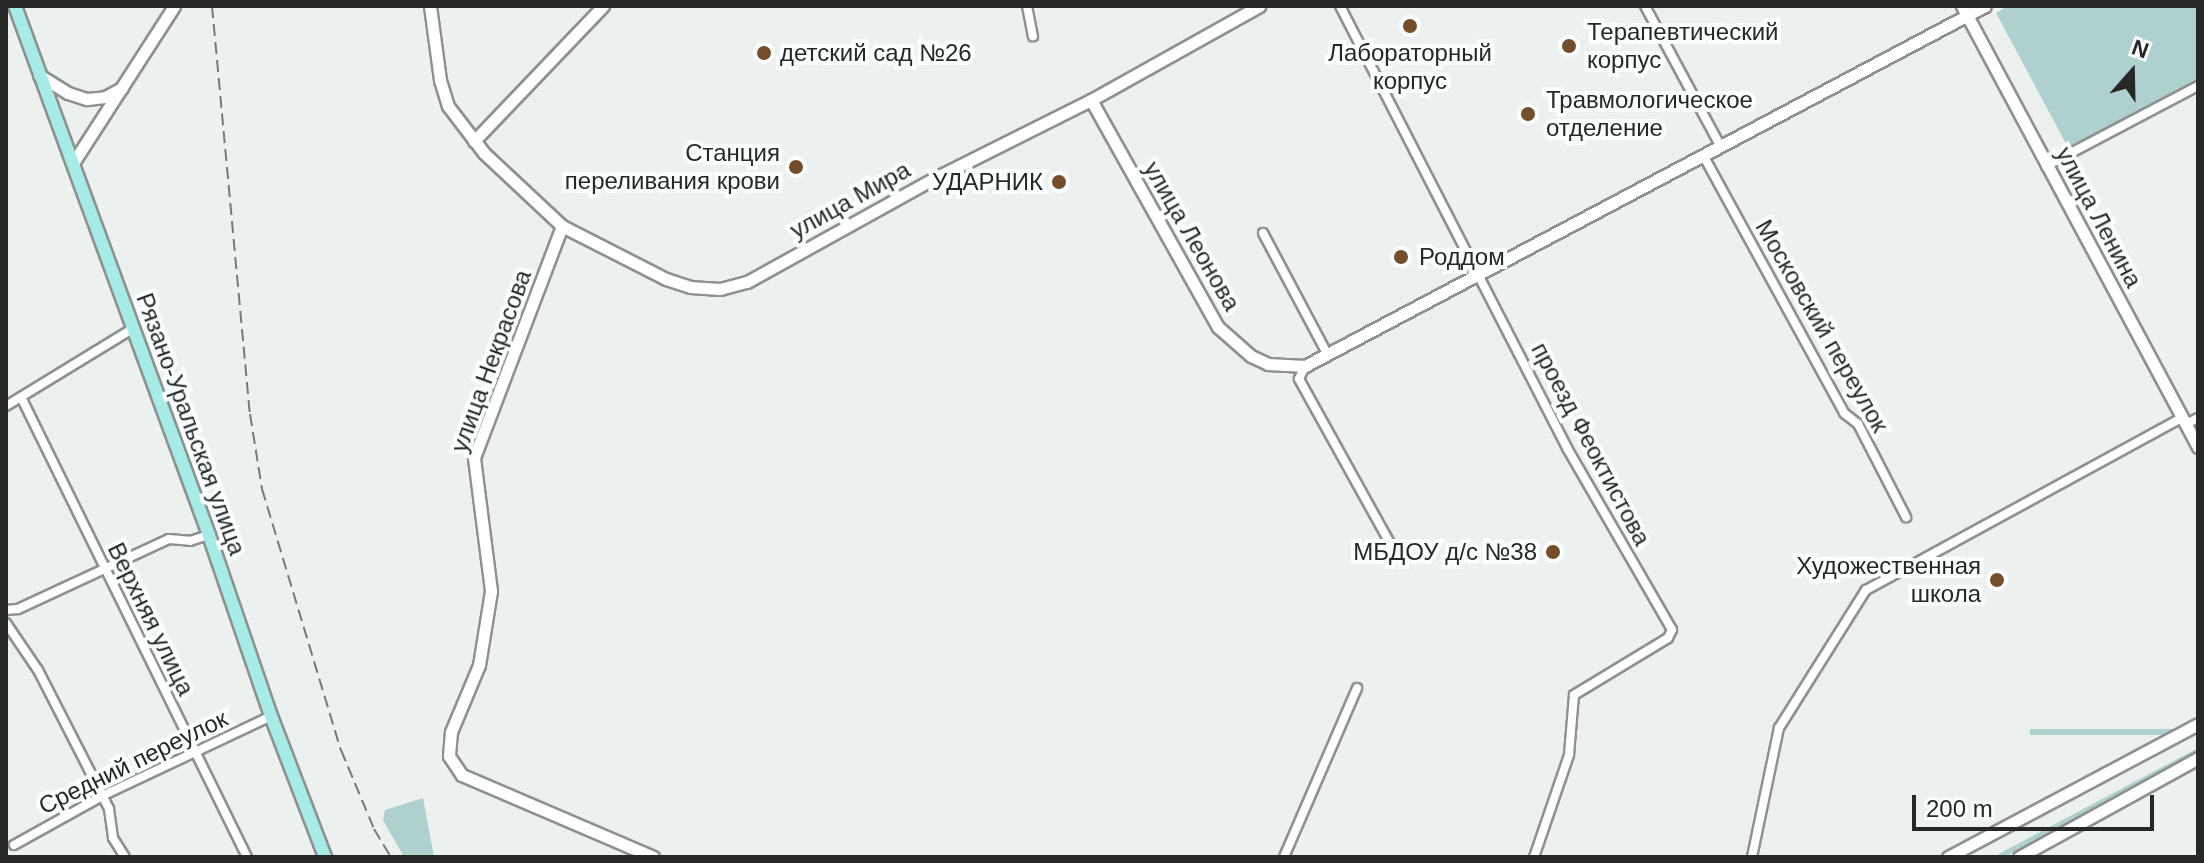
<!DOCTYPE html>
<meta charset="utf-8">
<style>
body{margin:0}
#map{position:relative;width:2204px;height:863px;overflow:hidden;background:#ecf1f0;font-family:Arial,sans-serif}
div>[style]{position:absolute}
.green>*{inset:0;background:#aed1ce;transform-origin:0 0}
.roads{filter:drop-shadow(2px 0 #8d9190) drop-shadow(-2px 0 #8d9190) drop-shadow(0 2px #8d9190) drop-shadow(0 -2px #8d9190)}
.street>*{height:8px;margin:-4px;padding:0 4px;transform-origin:4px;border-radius:4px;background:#fff}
.secondary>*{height:11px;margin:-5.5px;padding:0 5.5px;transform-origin:5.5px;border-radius:5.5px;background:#fff}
.primary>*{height:12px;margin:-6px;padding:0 6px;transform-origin:6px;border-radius:6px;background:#a6ebe6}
.rail>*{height:2px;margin-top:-1px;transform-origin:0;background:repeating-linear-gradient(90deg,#767978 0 12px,transparent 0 18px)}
.dots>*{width:22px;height:22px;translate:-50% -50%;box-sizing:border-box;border:4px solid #fafefe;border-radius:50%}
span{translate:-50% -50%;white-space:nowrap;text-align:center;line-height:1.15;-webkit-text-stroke:8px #fafefe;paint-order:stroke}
.poi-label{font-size:24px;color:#262828}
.left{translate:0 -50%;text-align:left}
.right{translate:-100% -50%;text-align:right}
.street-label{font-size:24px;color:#262828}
.frame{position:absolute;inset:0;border:8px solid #262828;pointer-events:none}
.north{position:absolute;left:2092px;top:32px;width:80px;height:80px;-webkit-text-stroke:6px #fafefe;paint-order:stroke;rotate:20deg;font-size:22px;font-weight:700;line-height:32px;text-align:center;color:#262828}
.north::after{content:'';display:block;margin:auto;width:28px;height:36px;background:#262828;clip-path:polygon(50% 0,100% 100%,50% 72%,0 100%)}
.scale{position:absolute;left:1912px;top:795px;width:242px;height:36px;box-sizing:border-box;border:4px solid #262828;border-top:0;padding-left:10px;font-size:24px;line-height:28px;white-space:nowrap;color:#262828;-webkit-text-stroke:6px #fafefe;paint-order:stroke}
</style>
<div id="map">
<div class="green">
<div style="clip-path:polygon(2008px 6px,2198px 6px,2198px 85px,2071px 153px,1996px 13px)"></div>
<div style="left:2198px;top:729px;width:6px;height:168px;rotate:90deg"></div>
<div style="clip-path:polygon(2198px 748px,2198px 753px,2005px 857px,1993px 857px)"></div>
<div style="clip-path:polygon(423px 798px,434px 857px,404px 857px,383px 820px,385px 810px)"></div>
</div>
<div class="roads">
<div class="street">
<div style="left:1027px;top:6px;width:31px;rotate:79deg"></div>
<div style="left:1340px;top:6px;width:497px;rotate:62.8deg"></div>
<div style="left:1567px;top:448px;width:210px;rotate:60deg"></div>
<div style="left:1672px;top:630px;width:9px;rotate:117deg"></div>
<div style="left:1668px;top:638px;width:110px;rotate:148.8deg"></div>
<div style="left:1574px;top:695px;width:60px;rotate:94.8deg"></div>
<div style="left:1569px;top:755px;width:108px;rotate:108.9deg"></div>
<div style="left:1645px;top:6px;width:158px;rotate:61.7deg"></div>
<div style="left:1703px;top:155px;width:294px;rotate:61.3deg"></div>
<div style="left:1844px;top:413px;width:18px;rotate:38deg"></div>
<div style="left:1858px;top:424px;width:105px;rotate:62.7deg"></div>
<div style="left:2046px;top:166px;width:172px;rotate:-27.8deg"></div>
<div style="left:1263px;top:233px;width:138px;rotate:62deg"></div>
<div style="left:1305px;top:366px;width:14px;rotate:115deg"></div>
<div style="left:1299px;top:379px;width:202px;rotate:61deg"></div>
<div style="left:21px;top:397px;width:513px;rotate:63.83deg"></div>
<div style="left:6px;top:406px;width:150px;rotate:-31.4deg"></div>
<div style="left:2186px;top:424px;width:13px;rotate:-27deg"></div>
<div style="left:6px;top:610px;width:12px;rotate:-5deg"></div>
<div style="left:18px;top:609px;width:166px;rotate:-24.9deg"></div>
<div style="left:169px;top:539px;width:21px;rotate:5deg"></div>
<div style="left:190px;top:541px;width:20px;rotate:-18deg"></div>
<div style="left:6px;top:623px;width:57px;rotate:55.8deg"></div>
<div style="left:38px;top:670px;width:156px;rotate:62.9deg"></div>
<div style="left:109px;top:809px;width:29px;rotate:82deg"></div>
<div style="left:113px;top:838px;width:22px;rotate:58deg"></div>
<div style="left:14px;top:845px;width:101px;rotate:-29.1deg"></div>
<div style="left:102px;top:796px;width:187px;rotate:-25.3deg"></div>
<div style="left:1284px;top:857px;width:184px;rotate:-66.6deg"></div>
<div style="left:1752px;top:857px;width:132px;rotate:-78.2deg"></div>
<div style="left:1779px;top:728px;width:163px;rotate:-57.8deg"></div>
<div style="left:1866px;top:590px;width:360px;rotate:-28.6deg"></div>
</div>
<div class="secondary">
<div style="left:430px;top:6px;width:75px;rotate:82.3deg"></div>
<div style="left:440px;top:80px;width:27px;rotate:73deg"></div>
<div style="left:448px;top:106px;width:59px;rotate:52.5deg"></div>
<div style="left:484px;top:153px;width:107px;rotate:43.1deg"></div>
<div style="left:562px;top:226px;width:117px;rotate:27deg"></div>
<div style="left:666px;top:279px;width:25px;rotate:18deg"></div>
<div style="left:690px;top:287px;width:30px;rotate:4deg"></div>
<div style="left:720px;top:289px;width:28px;rotate:-15deg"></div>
<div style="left:747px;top:282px;width:215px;rotate:-29deg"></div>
<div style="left:935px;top:178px;width:174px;rotate:-26.6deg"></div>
<div style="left:1091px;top:100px;width:193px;rotate:-29.2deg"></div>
<div style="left:1962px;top:6px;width:500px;rotate:61.85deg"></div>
<div style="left:39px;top:75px;width:34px;rotate:32deg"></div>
<div style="left:68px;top:93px;width:20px;rotate:18deg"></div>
<div style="left:87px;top:99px;width:18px;rotate:-6deg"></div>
<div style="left:105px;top:97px;width:19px;rotate:-28deg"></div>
<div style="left:1091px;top:100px;width:260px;rotate:60.8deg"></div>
<div style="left:1218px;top:327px;width:44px;rotate:41.3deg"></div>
<div style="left:1251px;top:356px;width:19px;rotate:25deg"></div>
<div style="left:1268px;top:364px;width:37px;rotate:3deg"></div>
<div style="left:1305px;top:366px;width:769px;rotate:-27.9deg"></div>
<div style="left:474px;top:141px;width:187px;rotate:-46.3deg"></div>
<div style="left:73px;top:163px;width:187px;rotate:-57.2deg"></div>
<div style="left:562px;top:226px;width:248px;rotate:110.8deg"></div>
<div style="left:474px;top:458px;width:134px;rotate:82.7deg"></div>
<div style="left:491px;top:591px;width:75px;rotate:99.2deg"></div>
<div style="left:479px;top:665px;width:73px;rotate:112.7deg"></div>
<div style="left:451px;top:732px;width:24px;rotate:95deg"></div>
<div style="left:449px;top:756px;width:23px;rotate:56deg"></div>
<div style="left:462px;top:775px;width:208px;rotate:23.2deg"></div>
<div style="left:1948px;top:857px;width:283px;rotate:-28deg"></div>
<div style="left:2019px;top:857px;width:205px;rotate:-28.9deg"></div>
</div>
<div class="primary">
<div style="left:15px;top:6px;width:563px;rotate:69.86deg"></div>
<div style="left:209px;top:535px;width:191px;rotate:71.1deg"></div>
<div style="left:271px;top:716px;width:151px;rotate:69deg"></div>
</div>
</div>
<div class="rail">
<div style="left:212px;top:6px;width:410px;rotate:84.7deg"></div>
<div style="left:250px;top:414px;width:76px;rotate:80.9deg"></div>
<div style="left:262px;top:489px;width:273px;rotate:73.2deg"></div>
<div style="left:341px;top:750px;width:86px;rotate:67.3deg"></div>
<div style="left:374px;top:829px;width:33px;rotate:59deg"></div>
</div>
<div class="dots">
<div style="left:1410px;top:26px;background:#744e2a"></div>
<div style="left:1569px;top:46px;background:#744e2a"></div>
<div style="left:764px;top:53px;background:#744e2a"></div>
<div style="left:1528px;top:114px;background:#744e2a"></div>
<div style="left:796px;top:167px;background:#744e2a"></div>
<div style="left:1059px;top:182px;background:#744e2a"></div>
<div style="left:1401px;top:257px;background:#744e2a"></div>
<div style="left:1553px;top:552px;background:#744e2a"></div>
<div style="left:1997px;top:580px;background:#744e2a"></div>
</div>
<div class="poi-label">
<span class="left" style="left:1587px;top:46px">Терапевтический<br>корпус</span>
<span class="left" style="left:780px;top:53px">детский сад №26</span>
<span style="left:1410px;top:67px">Лабораторный<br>корпус</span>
<span class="left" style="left:1546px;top:114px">Травмологическое<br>отделение</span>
<span class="right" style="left:780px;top:167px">Станция<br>переливания крови</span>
<span class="right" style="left:1043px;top:182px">УДАРНИК</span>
<span class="left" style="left:1419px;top:257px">Роддом</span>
<span class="right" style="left:1537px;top:552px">МБДОУ д/с №38</span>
<span class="right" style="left:1981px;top:580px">Художественная<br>школа</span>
</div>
<div class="street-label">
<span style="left:850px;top:200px;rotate:-29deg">улица Мира</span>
<span style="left:2099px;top:217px;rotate:62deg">улица Ленина</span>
<span style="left:1192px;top:236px;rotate:60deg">улица Леонова</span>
<span style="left:1822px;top:326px;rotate:60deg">Московский переулок</span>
<span style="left:491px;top:361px;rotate:-70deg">улица Некрасова</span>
<span style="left:191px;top:424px;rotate:70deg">Рязано-Уральская улица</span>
<span style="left:1591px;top:444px;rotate:62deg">проезд Феоктистова</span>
<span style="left:151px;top:619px;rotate:64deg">Верхняя улица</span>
<span style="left:133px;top:762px;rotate:-26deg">Средний переулок</span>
</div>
<div class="frame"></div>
<div class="north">N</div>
<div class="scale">200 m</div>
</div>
